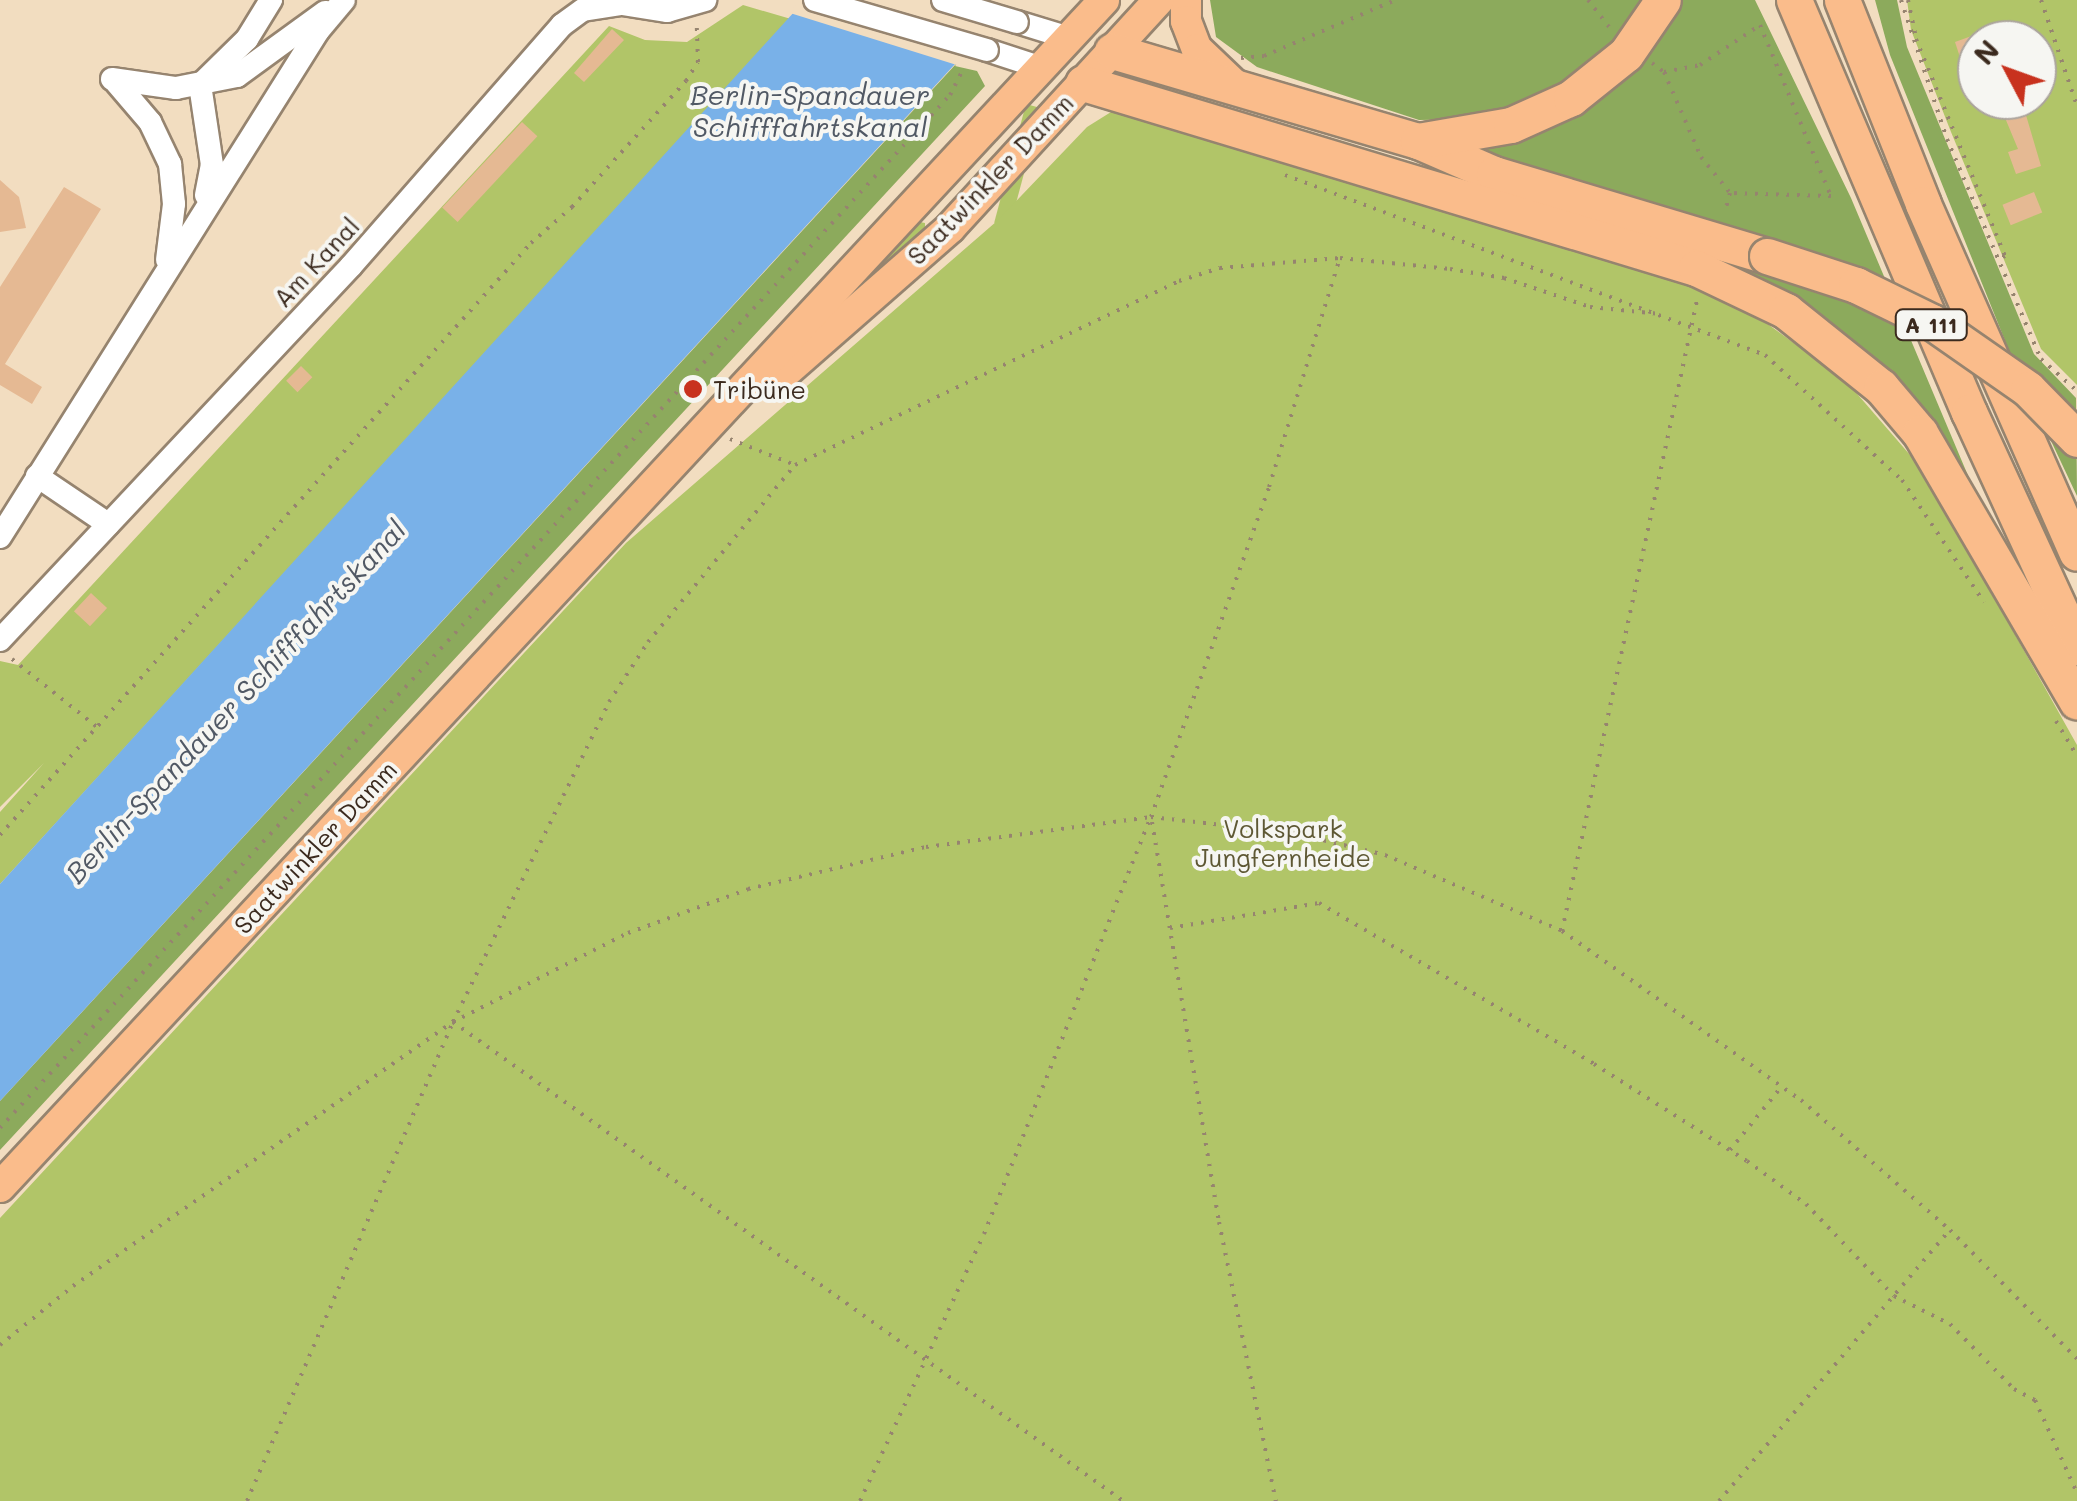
<!DOCTYPE html>
<meta charset="utf-8">
<style>
body{margin:0}
#map{position:relative;width:2077px;height:1501px;overflow:hidden;background:#f2ddc0;font-family:Mali,sans-serif}
div>[style]{position:absolute}
.green>*{inset:0;background:#b1c568;transform-origin:0 0}
.forest>*{inset:0;background:#8caa5c}
.water>*{inset:0;background:#79b1e8}
.pier>*{inset:0;background:#f2ddc0}
.building>*{inset:0;background:#e5b993;transform-origin:0 0}
.path>*{height:4px;margin-top:-2px;transform-origin:0;background:repeating-linear-gradient(90deg,#96846f 0 2.5px,transparent 0 10.5px)}
.roads{filter:drop-shadow(2px 0 #96846f) drop-shadow(-2px 0 #96846f) drop-shadow(0 2px #96846f) drop-shadow(0 -2px #96846f)}
.minor>*{height:22px;margin:-11px;padding:0 11px;transform-origin:11px;border-radius:11px;background:#fff}
.major>*{height:30px;margin:-15px;padding:0 15px;transform-origin:15px;border-radius:15px;background:#fabc8b}
.highway>*{height:35px;margin:-17.5px;padding:0 17.5px;transform-origin:17.5px;border-radius:17.5px;background:#fabc8b}
.bridges{filter:drop-shadow(2px 0 #96846f) drop-shadow(-2px 0 #96846f) drop-shadow(0 2px #96846f) drop-shadow(0 -2px #96846f)}
.minor-bridge>*{height:22px;margin:-11px;padding:0 11px;transform-origin:11px;border-radius:11px;background:#fff}
.highway-bridge>*{height:35px;margin:-17.5px;padding:0 17.5px;transform-origin:17.5px;border-radius:17.5px;background:#fabc8b}
.dots>*{width:28px;height:28px;translate:-50% -50%;box-sizing:border-box;border:5px solid #f6f6f2;border-radius:50%}
span{translate:-50% -50%;white-space:nowrap;text-align:center;line-height:1.15;-webkit-text-stroke:8px #f6f6f2;paint-order:stroke}
.shield-label span{padding:2px 8px;background:#f6f6f2;border:2px solid;border-radius:8px;-webkit-text-stroke-width:0}
.shield-label{font-size:22px;color:#3b2a1e;font-weight:700}
.street-label{font-size:25px;color:#3b2a1e}
.poi-label{font-size:25px;color:#3b2a1e}
.left{translate:0 -50%;text-align:left}
.park-label{font-size:25px;color:#5e5834}
.water-label{font-size:28px;color:#515965;font-style:italic}
.north{position:absolute;left:1957px;top:20px;width:100px;height:100px;box-sizing:border-box;background:#f6f6f2;border:2px solid #aba49d;border-radius:50%;rotate:311deg;font-size:28px;font-weight:700;line-height:40px;text-align:center;color:#3b2a1e}
.north::after{content:'';display:block;margin:auto;width:35px;height:45px;background:#c8321e;clip-path:polygon(50% 0,100% 100%,50% 72%,0 100%)}
</style>
<div id="map">
<div class="green">
<div style="clip-path:polygon(evenodd,1907px 0,2077px 0,2077px 385px,2041px 349px,1951px 132px,1911px 30px,1907px 0,1977px 40px,2037px 40px,2037px 100px,1977px 100px,1977px 40px)"></div>
<div style="clip-path:polygon(743px 5px,791px 19px,0 884px,0 812px,44px 763px,0 807px,0 661px,18px 665px,609px 26px,645px 40px,687px 42px)"></div>
<div style="left:1026px;top:104px;width:16px;height:123px;rotate:15deg"></div>
<div style="clip-path:polygon(1119px 107px,1688px 282px,1743px 306px,1846px 381px,1923px 470px,2077px 745px,2077px 1501px,0 1501px,0 1218px,626px 543px,997px 221px,1087px 127px)"></div>
<div style="clip-path:polygon(915px 221px,925px 223px,925px 230px,838px 309px,834px 305px)"></div>
</div>
<div class="forest">
<div style="clip-path:polygon(1015px 0,955px 66px,977px 71px,985px 86px,0 1150px,0 1101px)"></div>
<div style="clip-path:polygon(1210px 0,1755px 0,1851px 198px,1988px 523px,1958px 473px,1737px 272px,1744px 238px,1475px 154px,1472px 119px,1419px 120px,1257px 67px,1216px 37px)"></div>
<div style="clip-path:polygon(1875px 0,1897px 0,1907px 47px,2034px 354px,2076px 398px,2077px 496px,2012px 358px,1890px 55px)"></div>
</div>
<div class="water">
<div style="clip-path:polygon(805px 0,1014px 0,0 1101px,0 884px)"></div>
</div>
<div class="pier">
<div style="clip-path:polygon(799px 0,1019px 0,960px 66px,790px 13px)"></div>
</div>
<div class="building">
<div style="clip-path:polygon(612px 29px,624px 40px,584px 82px,574px 73px)"></div>
<div style="clip-path:polygon(1977px 34px,1977px 100px,1974px 100px,1955px 42px)"></div>
<div style="clip-path:polygon(2023px 105px,2041px 166px,2016px 174px,2008px 152px,2018px 149px,2003px 113px)"></div>
<div style="left:522px;top:122px;width:21px;height:117px;rotate:43deg"></div>
<div style="clip-path:polygon(0 180px,19px 197px,26px 228px,0 232px)"></div>
<div style="clip-path:polygon(64px 187px,101px 209px,5px 364px,42px 387px,32px 404px,0 385px,0 287px)"></div>
<div style="left:2034px;top:192px;width:22px;height:34px;rotate:68deg"></div>
<div style="left:301px;top:366px;width:16px;height:21px;rotate:45deg"></div>
<div style="left:91px;top:593px;width:22px;height:25px;rotate:43deg"></div>
</div>
<div class="path">
<div style="left:1588px;top:0;width:36px;rotate:52deg"></div>
<div style="left:1901px;top:0;width:146px;rotate:71.7deg"></div>
<div style="left:1947px;top:139px;width:239px;rotate:66.9deg"></div>
<div style="left:2041px;top:359px;width:48px;rotate:41.6deg"></div>
<div style="left:1908px;top:0;width:40px;rotate:78deg"></div>
<div style="left:1916px;top:39px;width:235px;rotate:67.7deg"></div>
<div style="left:2005px;top:256px;width:8px;rotate:150deg"></div>
<div style="left:2041px;top:0;width:112px;rotate:71.2deg"></div>
<div style="left:1241px;top:58px;width:23px;rotate:-5deg"></div>
<div style="left:1264px;top:56px;width:142px;rotate:-23.1deg"></div>
<div style="left:1652px;top:63px;width:15px;rotate:37deg"></div>
<div style="left:1664px;top:72px;width:93px;rotate:66.5deg"></div>
<div style="left:1701px;top:157px;width:46px;rotate:51.1deg"></div>
<div style="left:1730px;top:193px;width:20px;rotate:105deg"></div>
<div style="left:1664px;top:72px;width:37px;rotate:-11deg"></div>
<div style="left:1700px;top:65px;width:72px;rotate:-33.7deg"></div>
<div style="left:1760px;top:25px;width:185px;rotate:67.5deg"></div>
<div style="left:1831px;top:196px;width:101px;rotate:-178.3deg"></div>
<div style="left:1285px;top:175px;width:513px;rotate:20.56deg"></div>
<div style="left:1765px;top:355px;width:185px;rotate:42.4deg"></div>
<div style="left:1902px;top:480px;width:147px;rotate:56.1deg"></div>
<div style="left:730px;top:439px;width:70px;rotate:21.8deg"></div>
<div style="left:12px;top:659px;width:110px;rotate:38.7deg"></div>
<div style="left:2056px;top:721px;width:41px;rotate:59deg"></div>
<div style="left:1152px;top:822px;width:406px;rotate:80.5deg"></div>
<div style="left:1219px;top:1222px;width:285px;rotate:78.5deg"></div>
<div style="left:0;top:835px;width:795px;rotate:-48.11deg"></div>
<div style="left:531px;top:243px;width:55px;rotate:-41.3deg"></div>
<div style="left:572px;top:207px;width:170px;rotate:-47.9deg"></div>
<div style="left:686px;top:81px;width:22px;rotate:-58deg"></div>
<div style="left:698px;top:62px;width:36px;rotate:-92deg"></div>
<div style="left:1170px;top:928px;width:151px;rotate:-9.5deg"></div>
<div style="left:1319px;top:903px;width:319px;rotate:30.3deg"></div>
<div style="left:1594px;top:1064px;width:181px;rotate:32.4deg"></div>
<div style="left:1747px;top:1161px;width:73px;rotate:36.1deg"></div>
<div style="left:1806px;top:1204px;width:127px;rotate:46.3deg"></div>
<div style="left:1894px;top:1296px;width:63px;rotate:26.6deg"></div>
<div style="left:1950px;top:1324px;width:91px;rotate:45.4deg"></div>
<div style="left:2014px;top:1389px;width:24px;rotate:28deg"></div>
<div style="left:2035px;top:1400px;width:102px;rotate:65.7deg"></div>
<div style="left:1562px;top:931px;width:645px;rotate:-77.92deg"></div>
<div style="left:453px;top:1022px;width:824px;rotate:35.56deg"></div>
<div style="left:0;top:1128px;width:1403px;rotate:-47.4deg"></div>
<div style="left:950px;top:95px;width:31px;rotate:-63deg"></div>
<div style="left:1730px;top:1150px;width:82px;rotate:-50.9deg"></div>
<div style="left:0;top:1345px;width:94px;rotate:-38.9deg"></div>
<div style="left:73px;top:1286px;width:463px;rotate:-34.8deg"></div>
<div style="left:453px;top:1022px;width:196px;rotate:-27deg"></div>
<div style="left:628px;top:933px;width:128px;rotate:-20.1deg"></div>
<div style="left:748px;top:889px;width:183px;rotate:-13.3deg"></div>
<div style="left:926px;top:847px;width:227px;rotate:-7.6deg"></div>
<div style="left:1151px;top:817px;width:143px;rotate:6.4deg"></div>
<div style="left:1293px;top:833px;width:95px;rotate:13.4deg"></div>
<div style="left:1385px;top:855px;width:193px;rotate:23.2deg"></div>
<div style="left:1562px;top:931px;width:293px;rotate:35.3deg"></div>
<div style="left:1801px;top:1100px;width:198px;rotate:41.1deg"></div>
<div style="left:1950px;top:1230px;width:181px;rotate:45.4deg"></div>
<div style="left:247px;top:1501px;width:521px;rotate:-66.73deg"></div>
<div style="left:453px;top:1022px;width:356px;rotate:-64deg"></div>
<div style="left:609px;top:702px;width:72px;rotate:-57deg"></div>
<div style="left:648px;top:642px;width:230px;rotate:-50.3deg"></div>
<div style="left:795px;top:465px;width:426px;rotate:-25.6deg"></div>
<div style="left:1179px;top:281px;width:43px;rotate:-17.6deg"></div>
<div style="left:1220px;top:268px;width:120px;rotate:-4.8deg"></div>
<div style="left:1340px;top:258px;width:111px;rotate:5.7deg"></div>
<div style="left:1450px;top:269px;width:55px;rotate:9.5deg"></div>
<div style="left:1504px;top:278px;width:91px;rotate:18.6deg"></div>
<div style="left:1590px;top:307px;width:71px;rotate:5.6deg"></div>
<div style="left:860px;top:1501px;width:294px;rotate:-65.1deg"></div>
<div style="left:984px;top:1234px;width:449px;rotate:-68.2deg"></div>
<div style="left:1151px;top:817px;width:350px;rotate:-70.3deg"></div>
<div style="left:1269px;top:487px;width:240px;rotate:-72.8deg"></div>
<div style="left:1719px;top:1501px;width:355px;rotate:-49.6deg"></div>
</div>
<div class="roads">
<div class="minor">
<div style="left:1017px;top:22px;width:54px;rotate:17.1deg"></div>
<div style="left:987px;top:50px;width:58px;rotate:18.1deg"></div>
<div style="left:112px;top:79px;width:65px;rotate:8deg"></div>
<div style="left:176px;top:88px;width:62px;rotate:-11.1deg"></div>
<div style="left:237px;top:76px;width:109px;rotate:-36deg"></div>
<div style="left:115px;top:81px;width:54px;rotate:49.5deg"></div>
<div style="left:150px;top:122px;width:47px;rotate:64.5deg"></div>
<div style="left:170px;top:164px;width:40px;rotate:84.3deg"></div>
<div style="left:174px;top:204px;width:56px;rotate:97.1deg"></div>
<div style="left:206px;top:195px;width:31px;rotate:-79deg"></div>
<div style="left:212px;top:165px;width:81px;rotate:-98.5deg"></div>
<div style="left:200px;top:85px;width:66px;rotate:-44.4deg"></div>
<div style="left:247px;top:39px;width:46px;rotate:-58.4deg"></div>
<div style="left:37px;top:476px;width:86px;rotate:34.1deg"></div>
<div style="left:0;top:537px;width:598px;rotate:-57.85deg"></div>
<div style="left:318px;top:31px;width:40px;rotate:-50deg"></div>
<div style="left:0;top:640px;width:513px;rotate:-46.82deg"></div>
<div style="left:351px;top:266px;width:320px;rotate:-48.8deg"></div>
<div style="left:562px;top:25px;width:26px;rotate:-36deg"></div>
<div style="left:583px;top:10px;width:39px;rotate:-9deg"></div>
<div style="left:622px;top:4px;width:46px;rotate:8.8deg"></div>
<div style="left:667px;top:11px;width:40px;rotate:-16deg"></div>
</div>
<div class="major">
<div style="left:1186px;top:0;width:21px;rotate:90deg"></div>
<div style="left:1186px;top:21px;width:30px;rotate:69deg"></div>
<div style="left:1197px;top:49px;width:55px;rotate:43.5deg"></div>
<div style="left:780px;top:377px;width:226px;rotate:-41.2deg"></div>
<div style="left:950px;top:228px;width:309px;rotate:-47.5deg"></div>
<div style="left:0;top:1187px;width:1621px;rotate:-47.07deg"></div>
</div>
<div class="highway">
<div style="left:1794px;top:0;width:448px;rotate:67deg"></div>
<div style="left:1969px;top:412px;width:259px;rotate:65.3deg"></div>
<div style="left:1842px;top:0;width:219px;rotate:68.3deg"></div>
<div style="left:1923px;top:204px;width:381px;rotate:66.2deg"></div>
<div style="left:1112px;top:51px;width:319px;rotate:16.4deg"></div>
<div style="left:1418px;top:141px;width:83px;rotate:23.5deg"></div>
<div style="left:1494px;top:174px;width:285px;rotate:16.7deg"></div>
<div style="left:1083px;top:83px;width:640px;rotate:16.79deg"></div>
<div style="left:1696px;top:268px;width:100px;rotate:25.5deg"></div>
<div style="left:1786px;top:311px;width:122px;rotate:38.7deg"></div>
<div style="left:1881px;top:387px;width:60px;rotate:49.7deg"></div>
<div style="left:1920px;top:433px;width:311px;rotate:59.7deg"></div>
<div style="left:1418px;top:141px;width:94px;rotate:-9.8deg"></div>
<div style="left:1511px;top:125px;width:66px;rotate:-24.2deg"></div>
<div style="left:1571px;top:98px;width:70px;rotate:-38.7deg"></div>
<div style="left:1626px;top:54px;width:65px;rotate:-55.6deg"></div>
</div>
</div>
<div class="bridges">
<div class="minor-bridge">
<div style="left:815px;top:0;width:179px;rotate:16.2deg"></div>
<div style="left:943px;top:0;width:77px;rotate:16.6deg"></div>
</div>
<div class="highway-bridge">
<div style="left:1767px;top:256px;width:94px;rotate:18deg"></div>
<div style="left:1856px;top:285px;width:85px;rotate:26deg"></div>
<div style="left:1932px;top:322px;width:117px;rotate:34.9deg"></div>
<div style="left:2028px;top:389px;width:70px;rotate:45.6deg"></div>
</div>
</div>
<div class="dots">
<div style="left:693px;top:389px;background:#c8321e"></div>
</div>
<div class="shield-label">
<span style="left:1931px;top:325px">A 111</span>
</div>
<div class="street-label">
<span style="left:990px;top:179px;rotate:-46deg">Saatwinkler Damm</span>
<span style="left:316px;top:262px;rotate:-47deg">Am Kanal</span>
<span style="left:315px;top:847px;rotate:-47deg">Saatwinkler Damm</span>
</div>
<div class="poi-label">
<span class="left" style="left:713px;top:389px">Tribüne</span>
</div>
<div class="park-label">
<span style="left:1283px;top:843px">Volkspark<br>Jungfernheide</span>
</div>
<div class="water-label">
<span style="left:810px;top:110px">Berlin-Spandauer<br>Schifffahrtskanal</span>
<span style="left:235px;top:701px;rotate:-47deg">Berlin-Spandauer Schifffahrtskanal</span>
</div>
<div class="north">N</div>
</div>
